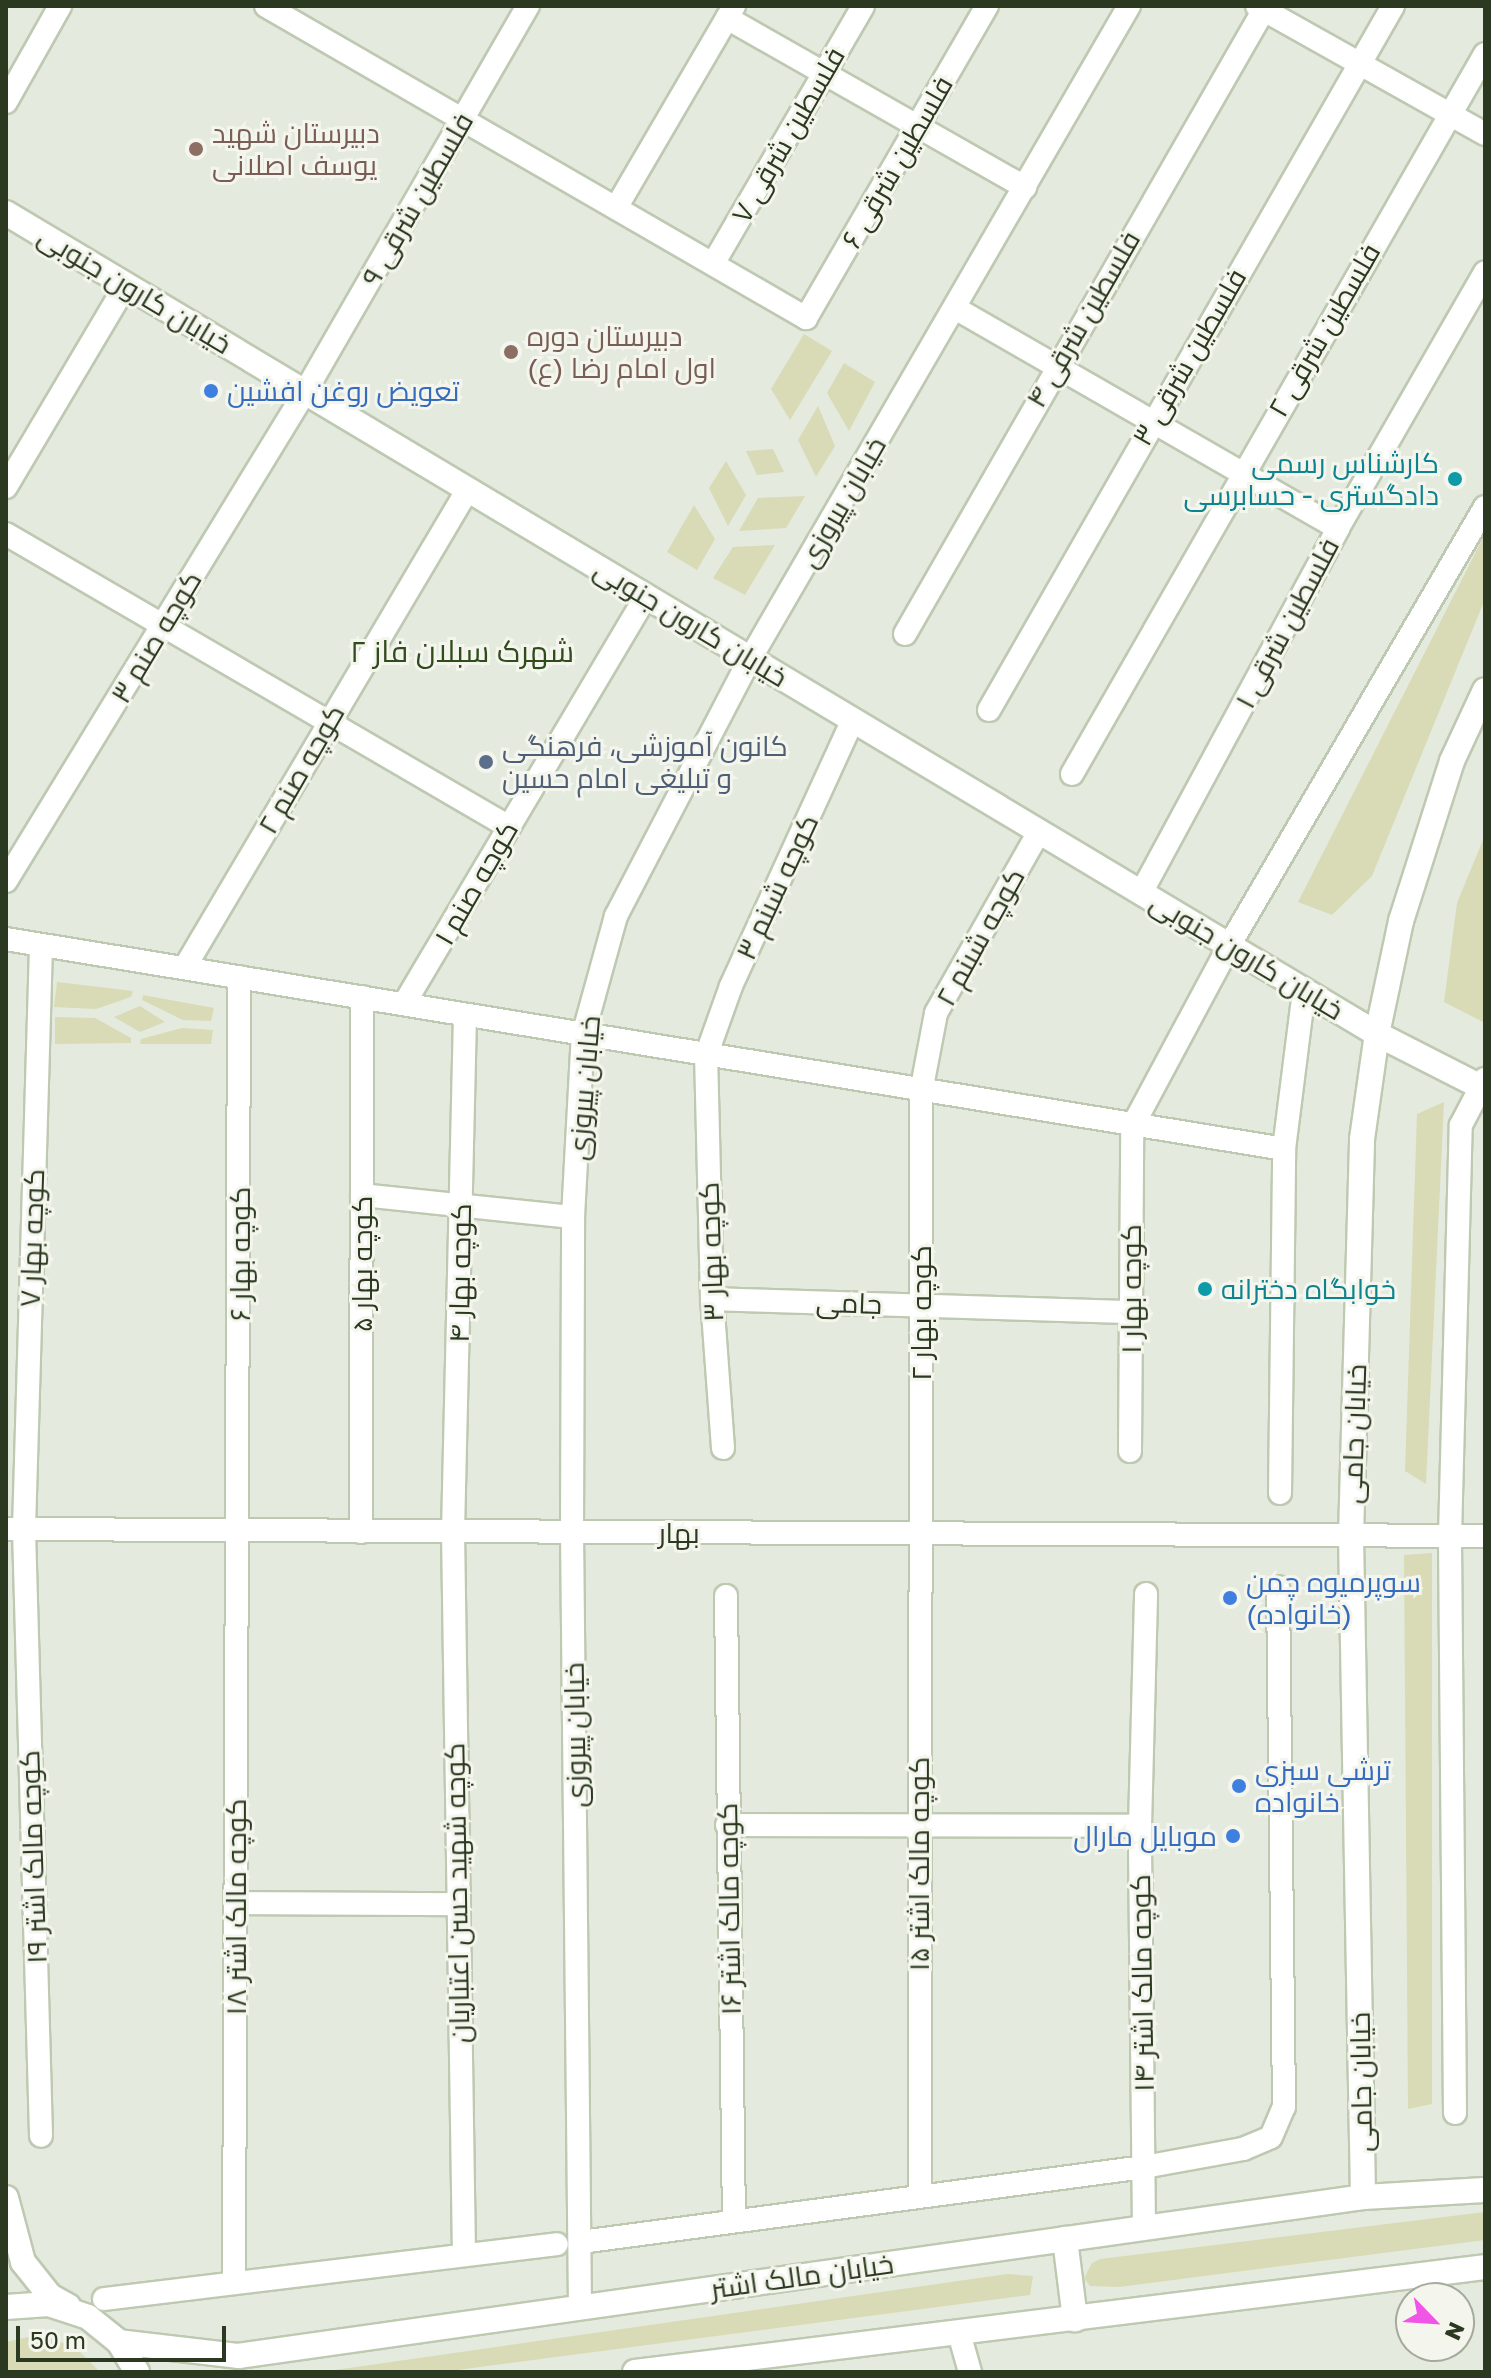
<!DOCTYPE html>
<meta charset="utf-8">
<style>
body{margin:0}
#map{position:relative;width:1491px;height:2378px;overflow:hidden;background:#e5eade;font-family:"Golos Text",Cairo,sans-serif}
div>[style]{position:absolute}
.green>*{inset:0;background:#d8dbb6}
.roads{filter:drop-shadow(2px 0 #bec9b1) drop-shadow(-2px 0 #bec9b1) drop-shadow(0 2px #bec9b1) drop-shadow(0 -2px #bec9b1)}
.minor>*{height:22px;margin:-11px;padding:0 11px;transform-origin:11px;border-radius:11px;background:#fff}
.tertiary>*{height:24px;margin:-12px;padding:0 12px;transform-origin:12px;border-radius:12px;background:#fff}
.secondary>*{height:24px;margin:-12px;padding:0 12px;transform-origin:12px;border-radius:12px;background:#fff}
.dots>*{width:22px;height:22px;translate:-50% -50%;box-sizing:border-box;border:4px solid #f4f6ee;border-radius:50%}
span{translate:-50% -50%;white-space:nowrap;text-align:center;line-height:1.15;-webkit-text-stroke:6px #f4f6ee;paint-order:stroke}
.education-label{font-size:28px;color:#785e54}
.left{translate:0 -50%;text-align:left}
.street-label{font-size:28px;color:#2b3920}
.shop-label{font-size:28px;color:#366cbe}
.right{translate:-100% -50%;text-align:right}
.culture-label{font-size:28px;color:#0d838f}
.service-label{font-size:28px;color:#4e5e75}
.neighbourhood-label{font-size:30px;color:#304b1c}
.frame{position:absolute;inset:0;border:8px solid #2b3920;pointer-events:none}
.north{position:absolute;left:1395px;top:2282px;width:80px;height:80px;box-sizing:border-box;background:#f4f6ee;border:2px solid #a4aa9c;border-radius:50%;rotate:115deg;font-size:22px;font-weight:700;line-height:32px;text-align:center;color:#2b3920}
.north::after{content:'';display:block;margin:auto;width:28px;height:36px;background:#f155e6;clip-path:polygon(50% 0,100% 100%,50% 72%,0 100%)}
.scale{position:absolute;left:16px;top:2326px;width:210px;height:36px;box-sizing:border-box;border:4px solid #2b3920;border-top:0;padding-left:10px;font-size:24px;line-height:28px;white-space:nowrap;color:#2b3920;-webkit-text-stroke:6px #f4f6ee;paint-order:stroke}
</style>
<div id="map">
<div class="green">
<div style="clip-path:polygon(804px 334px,832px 351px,790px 420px,771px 389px)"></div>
<div style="clip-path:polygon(844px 363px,875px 382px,849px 431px,827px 393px)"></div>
<div style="clip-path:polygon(818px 406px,835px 446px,816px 477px,798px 440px)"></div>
<div style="clip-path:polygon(773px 449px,784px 472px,757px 475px,746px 451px)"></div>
<div style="clip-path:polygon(726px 461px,746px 495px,728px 526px,709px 488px)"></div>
<div style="clip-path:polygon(805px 496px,786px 528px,739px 531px,758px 498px)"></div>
<div style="clip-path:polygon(694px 505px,715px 539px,697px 570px,667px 552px)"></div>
<div style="clip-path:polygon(1485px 534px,1485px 599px,1372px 876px,1332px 915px,1298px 902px)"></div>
<div style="clip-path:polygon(775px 545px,745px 595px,713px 578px,733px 547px)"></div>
<div style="clip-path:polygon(1485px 835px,1485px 1023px,1444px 1002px,1457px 903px)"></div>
<div style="clip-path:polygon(57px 982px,133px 991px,131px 997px,96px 1009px,54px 1007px)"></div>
<div style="clip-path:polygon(143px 995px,214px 1008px,211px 1021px,183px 1020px,142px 1000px)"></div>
<div style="clip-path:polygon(140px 1006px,165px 1022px,140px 1032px,114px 1017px)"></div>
<div style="clip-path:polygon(55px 1017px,95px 1018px,131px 1038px,131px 1043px,55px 1044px)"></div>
<div style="clip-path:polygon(182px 1028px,213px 1030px,211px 1044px,140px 1044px,141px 1039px)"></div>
<div style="clip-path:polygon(1444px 1102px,1426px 1484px,1405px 1471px,1417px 1114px)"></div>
<div style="clip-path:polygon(1432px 1553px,1432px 2104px,1408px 2109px,1404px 1555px)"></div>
<div style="clip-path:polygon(1485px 2212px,1485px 2240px,1119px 2287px,1090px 2286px,1084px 2278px,1092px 2263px,1100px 2259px)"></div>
<div style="clip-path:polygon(1007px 2274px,1033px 2276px,1030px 2295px,442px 2372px,321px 2372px)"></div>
<div style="clip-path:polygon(28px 2337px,55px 2339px,79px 2351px,100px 2372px,6px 2372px,6px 2342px)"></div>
</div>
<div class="roads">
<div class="minor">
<div style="left:266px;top:6px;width:624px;rotate:30.02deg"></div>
<div style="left:806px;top:318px;width:361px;rotate:-59.9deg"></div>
<div style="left:1257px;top:6px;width:261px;rotate:29.3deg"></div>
<div style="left:727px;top:18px;width:343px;rotate:29.6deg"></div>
<div style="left:6px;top:102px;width:110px;rotate:-60.6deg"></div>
<div style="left:616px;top:208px;width:234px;rotate:-59.7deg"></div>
<div style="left:713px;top:264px;width:298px;rotate:-59.8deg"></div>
<div style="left:955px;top:308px;width:442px;rotate:29.9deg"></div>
<div style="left:6px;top:487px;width:235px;rotate:-59.3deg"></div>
<div style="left:6px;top:534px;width:582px;rotate:30.22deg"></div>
<div style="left:905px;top:634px;width:724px;rotate:-60.11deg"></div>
<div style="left:989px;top:710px;width:812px;rotate:-60.15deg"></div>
<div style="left:1072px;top:774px;width:830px;rotate:-60.16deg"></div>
<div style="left:6px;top:881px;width:573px;rotate:-58.56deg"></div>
<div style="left:305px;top:392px;width:446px;rotate:-60deg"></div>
<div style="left:1141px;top:893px;width:415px;rotate:-61.6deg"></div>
<div style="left:1338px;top:528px;width:295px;rotate:-60.1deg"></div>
<div style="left:6px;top:939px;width:1295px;rotate:9.33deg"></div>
<div style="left:41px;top:946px;width:584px;rotate:91.67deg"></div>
<div style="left:24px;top:1530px;width:606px;rotate:88.39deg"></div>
<div style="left:185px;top:967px;width:555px;rotate:-59.37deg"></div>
<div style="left:404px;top:1004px;width:474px;rotate:-59.3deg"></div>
<div style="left:362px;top:1195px;width:212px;rotate:6deg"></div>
<div style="left:712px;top:1299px;width:419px;rotate:1.8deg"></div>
<div style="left:723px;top:1448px;width:149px;rotate:-94.2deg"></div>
<div style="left:712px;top:1299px;width:243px;rotate:-91.4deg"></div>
<div style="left:706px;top:1056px;width:74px;rotate:-70.3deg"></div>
<div style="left:731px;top:986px;width:293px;rotate:-65.4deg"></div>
<div style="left:1130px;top:1451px;width:324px;rotate:-89.6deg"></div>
<div style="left:1132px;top:1127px;width:205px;rotate:-61.8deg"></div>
<div style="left:1229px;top:946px;width:508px;rotate:-59.75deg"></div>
<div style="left:1280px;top:1493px;width:344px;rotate:-89.3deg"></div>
<div style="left:1284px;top:1149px;width:160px;rotate:-82.8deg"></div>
<div style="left:6px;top:1529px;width:1479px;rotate:0.27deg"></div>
<div style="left:361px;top:1532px;width:535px;rotate:-89.89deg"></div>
<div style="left:726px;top:1596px;width:625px;rotate:89.27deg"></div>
<div style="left:727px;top:1825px;width:413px;rotate:0.1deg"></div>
<div style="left:235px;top:1903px;width:221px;rotate:0.3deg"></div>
<div style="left:1455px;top:2113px;width:577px;rotate:-90.5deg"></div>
<div style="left:1450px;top:1536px;width:411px;rotate:-88.5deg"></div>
<div style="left:1461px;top:1125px;width:52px;rotate:-62.4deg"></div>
<div style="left:920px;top:2195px;width:1103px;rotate:-89.95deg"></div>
<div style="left:921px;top:1092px;width:80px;rotate:-79.2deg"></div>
<div style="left:936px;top:1013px;width:208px;rotate:-60.4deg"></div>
<div style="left:1144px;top:2228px;width:402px;rotate:-90.6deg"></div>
<div style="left:1140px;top:1826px;width:232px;rotate:-88.5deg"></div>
<div style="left:581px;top:2242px;width:568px;rotate:-7.59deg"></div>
<div style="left:1144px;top:2167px;width:101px;rotate:-10.3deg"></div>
<div style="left:1243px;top:2149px;width:30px;rotate:-23deg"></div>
<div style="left:1271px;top:2137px;width:33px;rotate:-67deg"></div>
<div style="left:1284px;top:2107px;width:520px;rotate:-90.66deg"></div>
<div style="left:464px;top:2255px;width:723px;rotate:-90.87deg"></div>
<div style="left:453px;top:1532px;width:517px;rotate:-88.67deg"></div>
<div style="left:234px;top:2282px;width:1305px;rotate:-89.78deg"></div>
<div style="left:104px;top:2299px;width:456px;rotate:-6.9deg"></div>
<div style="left:580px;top:2308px;width:776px;rotate:-90.59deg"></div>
<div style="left:572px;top:1532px;width:315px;rotate:-89.8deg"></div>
<div style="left:573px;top:1217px;width:182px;rotate:-86.9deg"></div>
<div style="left:583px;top:1035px;width:123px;rotate:-74.5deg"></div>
<div style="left:616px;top:916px;width:290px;rotate:-62.5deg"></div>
<div style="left:750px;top:659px;width:755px;rotate:-59.87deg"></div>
<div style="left:959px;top:2333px;width:41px;rotate:74.2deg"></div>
</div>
<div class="tertiary">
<div style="left:6px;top:213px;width:1598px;rotate:30.91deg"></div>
<div style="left:1377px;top:1034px;width:121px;rotate:27deg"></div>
<div style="left:1363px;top:2197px;width:661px;rotate:-91.04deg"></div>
<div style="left:1351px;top:1536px;width:397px;rotate:-88.4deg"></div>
<div style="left:1362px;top:1139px;width:106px;rotate:-81.9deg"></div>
<div style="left:1377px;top:1034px;width:116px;rotate:-78deg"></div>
<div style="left:1401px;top:921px;width:168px;rotate:-72.3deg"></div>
<div style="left:1452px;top:761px;width:78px;rotate:-65.1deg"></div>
</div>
<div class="secondary">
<div style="left:6px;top:2198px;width:66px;rotate:75.1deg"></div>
<div style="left:23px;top:2262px;width:43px;rotate:51.5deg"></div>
<div style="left:50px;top:2296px;width:21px;rotate:29deg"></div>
<div style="left:1065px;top:2239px;width:81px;rotate:82.9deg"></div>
<div style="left:6px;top:2307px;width:43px;rotate:-4deg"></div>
<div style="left:49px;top:2304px;width:41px;rotate:18.4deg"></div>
<div style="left:88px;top:2317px;width:40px;rotate:39deg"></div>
<div style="left:119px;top:2342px;width:35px;rotate:59deg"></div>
<div style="left:119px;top:2342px;width:120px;rotate:6.7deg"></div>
<div style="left:238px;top:2356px;width:1136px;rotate:-8.04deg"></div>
<div style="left:1363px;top:2197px;width:122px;rotate:-3.3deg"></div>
<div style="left:635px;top:2372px;width:856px;rotate:-7.04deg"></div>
</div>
</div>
<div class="dots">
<div style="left:196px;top:149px;background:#8d6e63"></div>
<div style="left:511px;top:352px;background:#8d6e63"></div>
<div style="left:211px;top:391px;background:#3f7fe0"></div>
<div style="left:1455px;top:479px;background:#0f9aa8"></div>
<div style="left:486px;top:762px;background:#5c6f8a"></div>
<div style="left:1205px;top:1289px;background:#0f9aa8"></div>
<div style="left:1230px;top:1598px;background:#3f7fe0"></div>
<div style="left:1239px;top:1786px;background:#3f7fe0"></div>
<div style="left:1233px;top:1836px;background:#3f7fe0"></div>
</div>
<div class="education-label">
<span class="left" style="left:212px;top:149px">دبیرستان شهید<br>یوسف اصلانی</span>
<span class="left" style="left:527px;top:352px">دبیرستان دوره<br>اول امام رضا (ع)</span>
</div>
<div class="street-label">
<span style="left:788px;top:135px;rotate:-60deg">فلسطین شرقی ۷</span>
<span style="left:897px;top:162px;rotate:-60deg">فلسطین شرقی ۶</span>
<span style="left:417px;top:199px;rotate:-60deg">فلسطین شرقی ۹</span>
<span style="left:135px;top:290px;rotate:31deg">خیابان کارون جنوبی</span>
<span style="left:1083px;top:319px;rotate:-60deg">فلسطین شرقی ۴</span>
<span style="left:1324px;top:330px;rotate:-60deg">فلسطین شرقی ۲</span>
<span style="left:1189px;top:357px;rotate:-60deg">فلسطین شرقی ۳</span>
<span style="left:842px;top:502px;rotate:-60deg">خیابان پیروزی</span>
<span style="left:691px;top:623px;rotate:31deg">خیابان کارون جنوبی</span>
<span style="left:1287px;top:623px;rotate:-62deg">فلسطین شرقی ۱</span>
<span style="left:156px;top:637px;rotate:-59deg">کوچه صنم ۳</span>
<span style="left:301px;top:769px;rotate:-60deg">کوچه صنم ۲</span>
<span style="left:476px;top:883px;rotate:-60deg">کوچه صنم ۱</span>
<span style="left:777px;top:887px;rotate:-65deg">کوچه شبنم ۳</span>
<span style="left:980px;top:937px;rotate:-61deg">کوچه شبنم ۲</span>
<span style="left:1247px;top:956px;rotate:31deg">خیابان کارون جنوبی</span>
<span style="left:584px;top:1088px;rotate:-85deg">خیابان پیروزی</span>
<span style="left:32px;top:1238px;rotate:-88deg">کوچه بهار ۷</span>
<span style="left:711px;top:1252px;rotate:-92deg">کوچه بهار ۳</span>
<span style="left:240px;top:1254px;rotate:-90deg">کوچه بهار ۶</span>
<span style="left:362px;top:1264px;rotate:-90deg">کوچه بهار ۵</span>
<span style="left:460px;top:1273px;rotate:-89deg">کوچه بهار ۴</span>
<span style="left:1131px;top:1289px;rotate:-90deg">کوچه بهار ۱</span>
<span style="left:849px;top:1303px;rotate:2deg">جامی</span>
<span style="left:921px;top:1313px;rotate:-90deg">کوچه بهار ۲</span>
<span style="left:1354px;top:1434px;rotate:-88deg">خیابان جامی</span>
<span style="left:679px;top:1533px">بهار</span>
<span style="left:575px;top:1735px;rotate:-91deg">خیابان پیروزی</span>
<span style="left:33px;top:1857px;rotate:-92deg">کوچه مالک اشتر ۱۹</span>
<span style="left:919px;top:1864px;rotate:-90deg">کوچه مالک اشتر ۱۵</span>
<span style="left:457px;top:1893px;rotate:-91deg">کوچه شهید حسن اعتباریان</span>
<span style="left:236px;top:1907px;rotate:-90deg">کوچه مالک اشتر ۱۸</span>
<span style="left:729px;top:1909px;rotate:-91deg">کوچه مالک اشتر ۱۶</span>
<span style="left:1142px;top:1983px;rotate:-91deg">کوچه مالک اشتر ۱۴</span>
<span style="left:1361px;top:2082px;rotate:-91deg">خیابان جامی</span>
<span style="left:802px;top:2276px;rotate:-8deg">خیابان مالک اشتر</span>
</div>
<div class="shop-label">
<span class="left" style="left:227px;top:391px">تعویض روغن افشین</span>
<span class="left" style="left:1246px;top:1598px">سوپرمیوه چمن<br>(خانواده)</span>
<span class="left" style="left:1255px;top:1786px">ترشی سبزی<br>خانواده</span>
<span class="right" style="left:1217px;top:1836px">موبایل مارال</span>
</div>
<div class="culture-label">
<span class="right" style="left:1439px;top:479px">کارشناس رسمی<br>دادگستری - حسابرسی</span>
<span class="left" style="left:1221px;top:1289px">خوابگاه دخترانه</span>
</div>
<div class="service-label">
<span class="left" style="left:502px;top:762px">کانون آموزشی، فرهنگی<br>و تبلیغی امام حسین</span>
</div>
<div class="neighbourhood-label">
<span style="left:462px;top:651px">شهرک سبلان فاز ۲</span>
</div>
<div class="frame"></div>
<div class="north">N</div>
<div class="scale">50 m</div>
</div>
